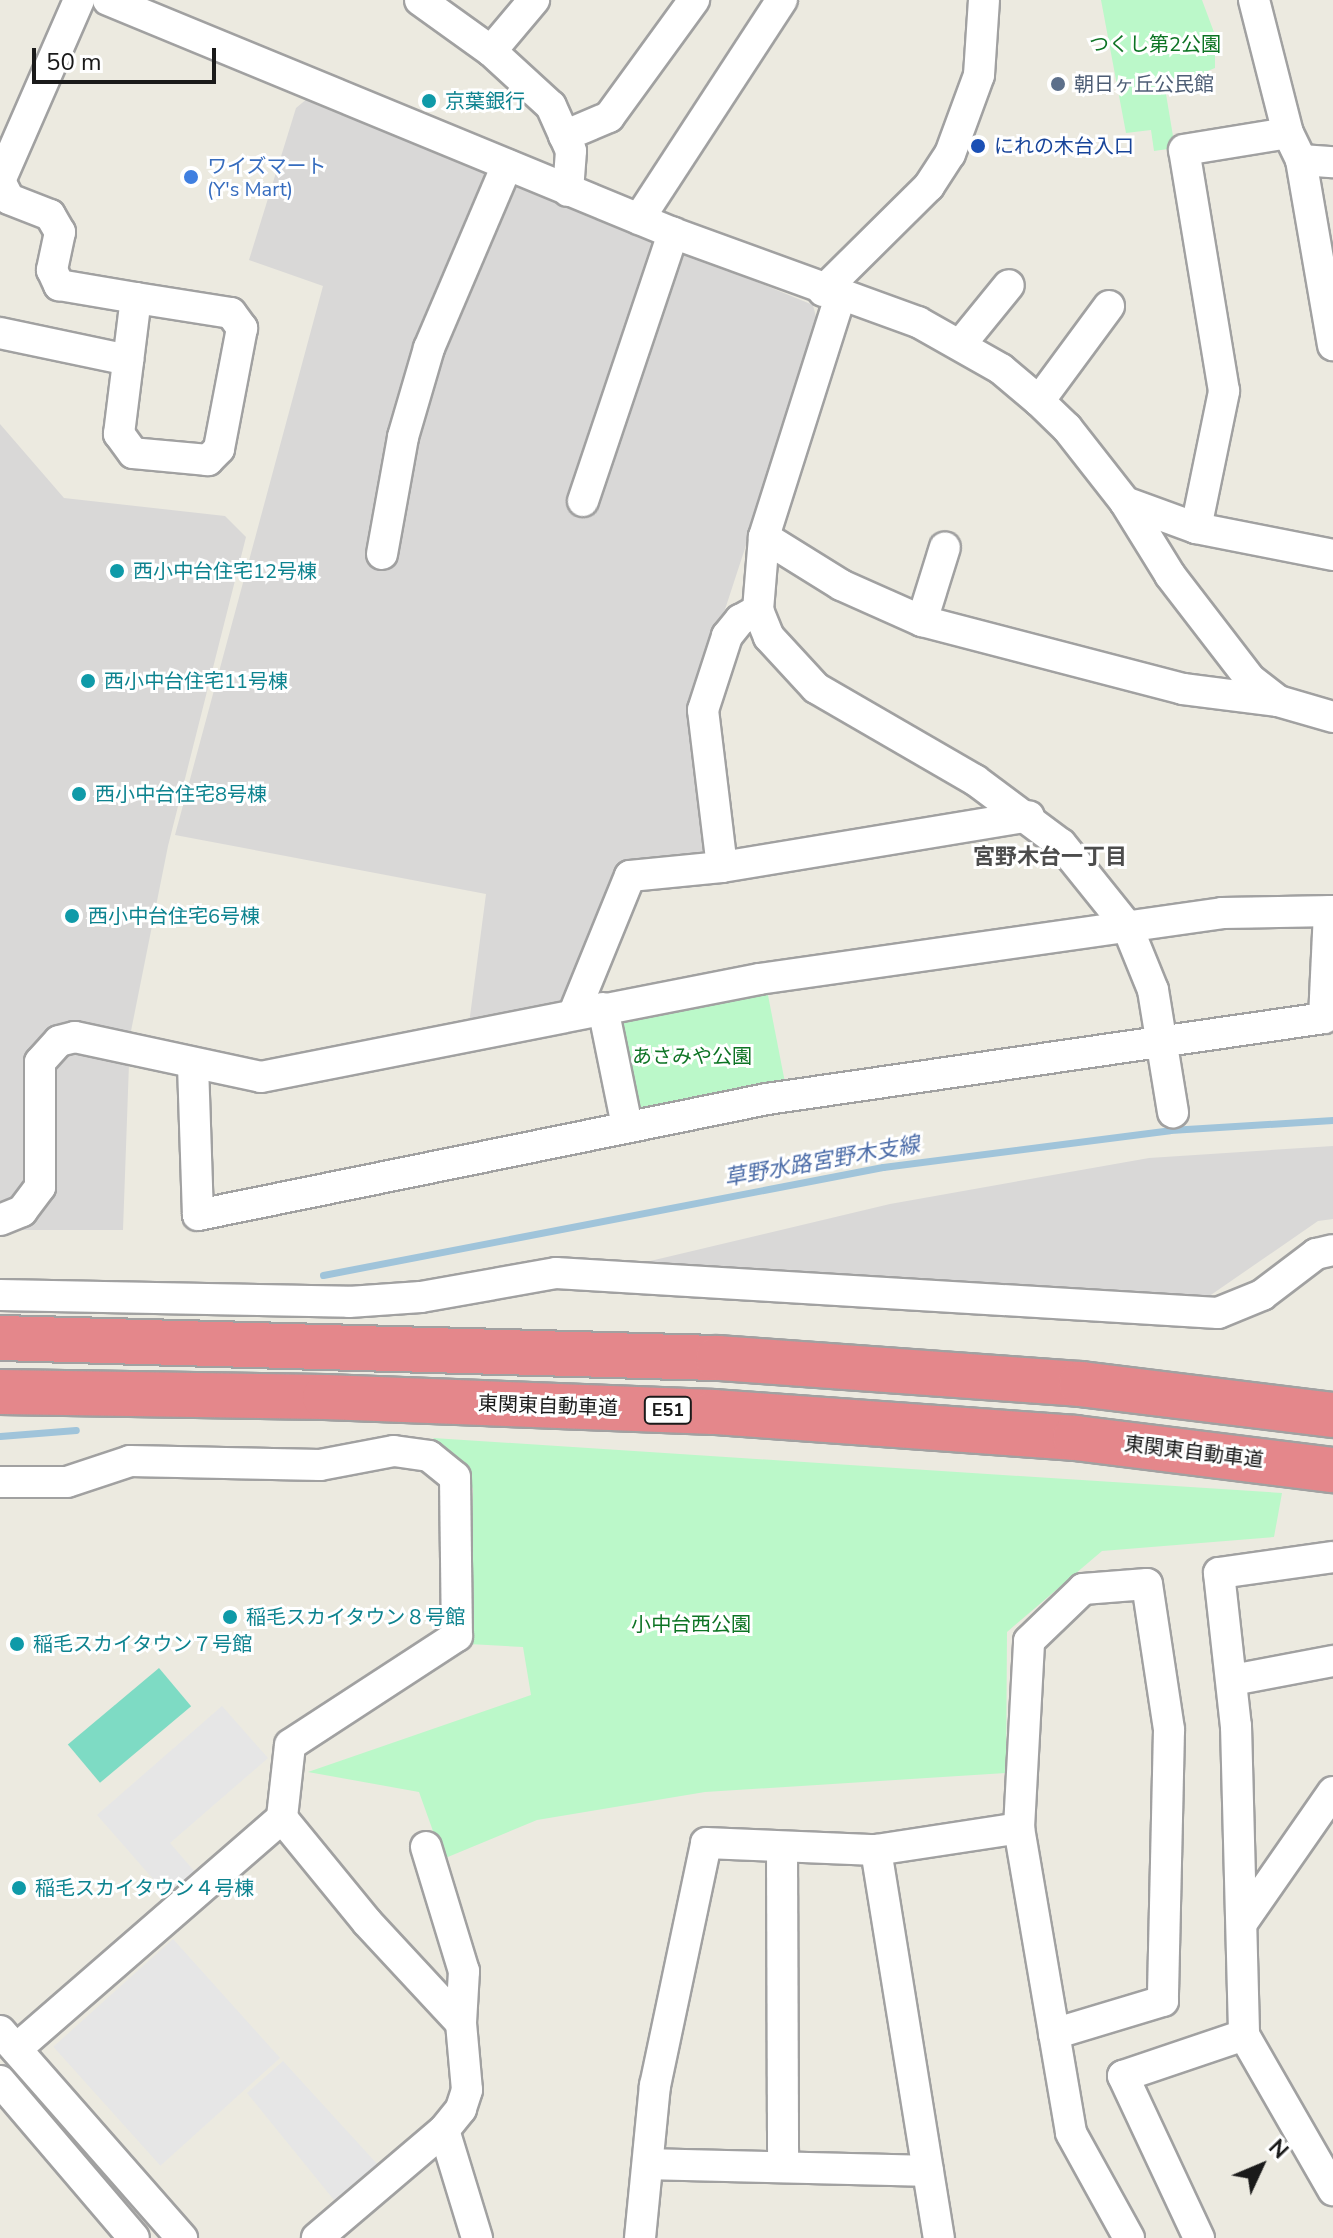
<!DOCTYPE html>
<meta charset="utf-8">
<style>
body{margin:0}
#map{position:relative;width:1333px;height:2238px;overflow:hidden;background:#eceae0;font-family:"Nunito Sans","Noto Sans JP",sans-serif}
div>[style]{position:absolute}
.residential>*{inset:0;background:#d9d8d7}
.park>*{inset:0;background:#bbf8c9;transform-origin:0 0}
.pitch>*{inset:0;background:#7edbc4;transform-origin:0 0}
.parking>*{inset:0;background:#e6e6e6;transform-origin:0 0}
.stream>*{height:7px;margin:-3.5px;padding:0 3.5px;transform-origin:3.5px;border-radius:3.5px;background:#a0c4da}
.roads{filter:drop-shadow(2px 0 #a1a1a1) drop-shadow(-2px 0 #a1a1a1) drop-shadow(0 2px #a1a1a1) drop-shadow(0 -2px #a1a1a1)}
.minor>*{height:30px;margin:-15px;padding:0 15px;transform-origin:15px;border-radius:15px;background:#fff}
.highway>*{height:44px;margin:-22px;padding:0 22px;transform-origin:22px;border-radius:22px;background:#e4878b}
.dots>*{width:22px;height:22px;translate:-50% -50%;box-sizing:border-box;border:4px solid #fff;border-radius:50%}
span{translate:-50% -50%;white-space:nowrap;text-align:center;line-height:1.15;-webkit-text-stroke:6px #fff;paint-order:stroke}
.shield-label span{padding:2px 6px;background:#fff;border:2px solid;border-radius:6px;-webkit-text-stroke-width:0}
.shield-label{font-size:18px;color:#1a1a1a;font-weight:700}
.park-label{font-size:20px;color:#0d7424}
.service-label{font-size:20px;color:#4e5e75}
.left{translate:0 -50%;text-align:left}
.culture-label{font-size:20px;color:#0d838f}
.transit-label{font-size:20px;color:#164399}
.shop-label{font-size:20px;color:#366cbe}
.street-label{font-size:20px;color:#1a1a1a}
.neighbourhood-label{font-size:22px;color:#4d4d4d;font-weight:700}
.water-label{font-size:22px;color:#4a6ba7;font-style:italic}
.north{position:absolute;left:1221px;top:2126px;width:80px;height:80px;-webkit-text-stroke:6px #fff;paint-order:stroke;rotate:46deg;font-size:22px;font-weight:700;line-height:32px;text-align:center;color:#1a1a1a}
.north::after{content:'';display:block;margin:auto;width:28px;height:36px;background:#1a1a1a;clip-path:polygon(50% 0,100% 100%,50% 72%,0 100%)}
.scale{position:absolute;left:32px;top:48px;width:184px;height:36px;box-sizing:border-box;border:4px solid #1a1a1a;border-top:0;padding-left:10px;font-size:24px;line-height:28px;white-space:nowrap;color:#1a1a1a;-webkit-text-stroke:6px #fff;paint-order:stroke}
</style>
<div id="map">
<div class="residential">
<div style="clip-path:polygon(308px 98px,813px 305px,818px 325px,699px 689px,707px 842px,698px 860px,619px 871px,566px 999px,469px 1024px,486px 894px,175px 835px,323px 286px,249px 260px,296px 108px)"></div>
<div style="clip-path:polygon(0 424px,64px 498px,225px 516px,246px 537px,168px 846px,130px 1036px,123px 1230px,0 1230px)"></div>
<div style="clip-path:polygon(1333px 1146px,1333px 1219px,1318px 1221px,1205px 1299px,566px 1281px,890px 1204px,1149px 1158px)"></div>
</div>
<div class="park">
<div style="clip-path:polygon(1101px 0,1202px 0,1215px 35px,1215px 68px,1165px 88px,1175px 148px,1154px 151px,1151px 130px,1126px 133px)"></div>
<div style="left:767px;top:990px;width:103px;height:160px;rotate:79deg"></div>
<div style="clip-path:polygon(433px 1438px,1282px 1493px,1274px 1537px,1102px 1551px,1007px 1632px,1006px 1773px,705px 1792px,537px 1820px,443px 1859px,419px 1792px,308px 1772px,531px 1695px,523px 1647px,469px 1644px,473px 1489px,462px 1467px)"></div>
</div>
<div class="pitch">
<div style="left:159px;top:1668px;width:50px;height:119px;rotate:50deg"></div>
</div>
<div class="parking">
<div style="clip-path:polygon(222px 1706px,268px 1758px,170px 1843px,195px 1872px,168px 1896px,97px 1815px)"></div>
<div style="left:173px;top:1939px;width:160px;height:161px;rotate:48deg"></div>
<div style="clip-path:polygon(283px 2061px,379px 2166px,338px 2205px,247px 2093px)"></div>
</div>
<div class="stream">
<div style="left:323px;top:1275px;width:570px;rotate:-10.92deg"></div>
<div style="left:883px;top:1167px;width:289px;rotate:-7.3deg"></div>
<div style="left:1170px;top:1130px;width:163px;rotate:-3.5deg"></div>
<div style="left:0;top:1436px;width:76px;rotate:-4.5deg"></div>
</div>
<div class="roads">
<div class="minor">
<div style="left:79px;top:0;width:197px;rotate:113.6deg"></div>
<div style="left:0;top:181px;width:20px;rotate:63deg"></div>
<div style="left:9px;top:199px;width:44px;rotate:21.3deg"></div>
<div style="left:50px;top:215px;width:20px;rotate:60deg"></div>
<div style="left:60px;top:232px;width:39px;rotate:102deg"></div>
<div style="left:52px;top:270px;width:17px;rotate:65deg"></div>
<div style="left:59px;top:285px;width:78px;rotate:9.6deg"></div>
<div style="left:136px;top:298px;width:96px;rotate:9deg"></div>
<div style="left:231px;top:313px;width:19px;rotate:54deg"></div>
<div style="left:242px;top:328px;width:123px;rotate:100.8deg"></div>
<div style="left:219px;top:449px;width:16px;rotate:135deg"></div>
<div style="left:208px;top:460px;width:75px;rotate:-174.7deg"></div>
<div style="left:133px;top:453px;width:24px;rotate:-126deg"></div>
<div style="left:119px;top:434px;width:137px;rotate:-82.9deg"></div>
<div style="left:108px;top:0;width:611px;rotate:22.41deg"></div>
<div style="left:673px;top:233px;width:261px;rotate:20deg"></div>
<div style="left:918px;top:322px;width:95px;rotate:29.5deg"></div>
<div style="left:1001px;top:369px;width:50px;rotate:40.1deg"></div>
<div style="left:1039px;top:401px;width:39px;rotate:44deg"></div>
<div style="left:1067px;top:428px;width:94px;rotate:51.9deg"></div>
<div style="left:1125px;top:502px;width:76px;rotate:20.1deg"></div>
<div style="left:1196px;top:528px;width:140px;rotate:11.1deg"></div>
<div style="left:420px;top:0;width:87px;rotate:35.7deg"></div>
<div style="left:491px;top:51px;width:81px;rotate:42.5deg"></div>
<div style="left:551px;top:106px;width:49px;rotate:66deg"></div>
<div style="left:571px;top:151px;width:40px;rotate:94.3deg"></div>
<div style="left:1254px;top:0;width:137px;rotate:75.7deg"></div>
<div style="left:1288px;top:133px;width:30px;rotate:64deg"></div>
<div style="left:1301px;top:160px;width:188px;rotate:80.2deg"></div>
<div style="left:491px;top:51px;width:67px;rotate:-49.9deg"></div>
<div style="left:564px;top:136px;width:49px;rotate:-22.9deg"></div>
<div style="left:609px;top:117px;width:145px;rotate:-54deg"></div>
<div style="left:1301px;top:160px;width:32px;rotate:4deg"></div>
<div style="left:639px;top:219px;width:262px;rotate:-56.9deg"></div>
<div style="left:823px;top:291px;width:149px;rotate:-44.7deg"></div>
<div style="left:929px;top:186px;width:38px;rotate:-57deg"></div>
<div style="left:950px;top:154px;width:84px;rotate:-69.8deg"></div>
<div style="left:979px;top:75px;width:75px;rotate:-86.2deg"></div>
<div style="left:840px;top:297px;width:252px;rotate:107.6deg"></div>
<div style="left:764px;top:537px;width:73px;rotate:94.7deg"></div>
<div style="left:758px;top:610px;width:29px;rotate:68deg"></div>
<div style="left:769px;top:637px;width:69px;rotate:47.3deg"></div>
<div style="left:816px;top:688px;width:184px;rotate:30.1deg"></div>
<div style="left:975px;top:780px;width:107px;rotate:36.7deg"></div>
<div style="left:1061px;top:844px;width:105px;rotate:51.2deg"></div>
<div style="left:1127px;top:926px;width:69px;rotate:67.9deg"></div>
<div style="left:1153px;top:990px;width:124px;rotate:80.7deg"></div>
<div style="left:0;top:333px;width:131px;rotate:11.9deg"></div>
<div style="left:960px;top:345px;width:77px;rotate:-50.8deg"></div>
<div style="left:1039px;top:401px;width:118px;rotate:-53.6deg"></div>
<div style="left:583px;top:501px;width:283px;rotate:-71.4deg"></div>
<div style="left:1125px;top:502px;width:86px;rotate:58.3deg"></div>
<div style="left:1170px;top:575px;width:131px;rotate:52.4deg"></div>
<div style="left:1250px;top:679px;width:36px;rotate:38deg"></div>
<div style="left:1278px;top:701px;width:57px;rotate:16.2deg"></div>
<div style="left:1196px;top:528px;width:140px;rotate:-78.4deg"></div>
<div style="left:1224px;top:391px;width:244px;rotate:-99.4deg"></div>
<div style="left:1184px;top:150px;width:105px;rotate:-9.3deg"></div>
<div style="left:764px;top:537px;width:91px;rotate:31.9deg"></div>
<div style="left:841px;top:585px;width:89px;rotate:24deg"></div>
<div style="left:922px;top:621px;width:270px;rotate:14.6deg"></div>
<div style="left:1183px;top:689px;width:96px;rotate:7.2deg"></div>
<div style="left:382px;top:554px;width:119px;rotate:-79.8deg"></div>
<div style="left:403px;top:437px;width:93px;rotate:-73.7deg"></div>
<div style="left:429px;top:348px;width:199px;rotate:-66.9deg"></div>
<div style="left:922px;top:621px;width:77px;rotate:-72.7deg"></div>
<div style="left:722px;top:867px;width:158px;rotate:-96.9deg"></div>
<div style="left:703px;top:710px;width:78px;rotate:-72deg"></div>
<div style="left:727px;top:636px;width:21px;rotate:-51deg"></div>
<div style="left:740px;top:620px;width:21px;rotate:-29deg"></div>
<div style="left:603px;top:1008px;width:120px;rotate:78.5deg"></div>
<div style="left:574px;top:1013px;width:148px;rotate:-67.8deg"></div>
<div style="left:630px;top:876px;width:92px;rotate:-5.6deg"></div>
<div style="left:722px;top:867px;width:311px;rotate:-9.4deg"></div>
<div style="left:193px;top:1065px;width:150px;rotate:88.1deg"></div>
<div style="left:198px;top:1215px;width:581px;rotate:-11.52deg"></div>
<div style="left:767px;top:1099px;width:563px;rotate:-8.27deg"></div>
<div style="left:1324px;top:1018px;width:107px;rotate:-87.3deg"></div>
<div style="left:0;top:1220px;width:24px;rotate:-22deg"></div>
<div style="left:22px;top:1211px;width:30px;rotate:-53deg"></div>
<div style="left:40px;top:1187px;width:125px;rotate:-90deg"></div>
<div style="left:40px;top:1062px;width:28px;rotate:-48deg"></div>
<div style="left:59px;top:1041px;width:16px;rotate:-14deg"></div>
<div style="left:75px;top:1037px;width:190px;rotate:12.1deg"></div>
<div style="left:261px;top:1077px;width:508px;rotate:-11.13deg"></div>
<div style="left:759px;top:979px;width:468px;rotate:-8.1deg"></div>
<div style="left:1222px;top:913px;width:111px;rotate:-1deg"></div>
<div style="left:0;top:1295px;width:349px;rotate:1.1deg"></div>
<div style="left:349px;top:1302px;width:72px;rotate:-4deg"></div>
<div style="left:421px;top:1297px;width:137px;rotate:-10.1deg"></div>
<div style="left:556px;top:1273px;width:663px;rotate:3.46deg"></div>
<div style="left:1218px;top:1313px;width:48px;rotate:-22.2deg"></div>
<div style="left:1262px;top:1295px;width:68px;rotate:-37.2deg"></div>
<div style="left:1316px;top:1254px;width:17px;rotate:-13deg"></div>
<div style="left:0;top:1482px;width:67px"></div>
<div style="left:67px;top:1482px;width:66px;rotate:-18.4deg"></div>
<div style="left:130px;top:1461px;width:190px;rotate:1.2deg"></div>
<div style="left:320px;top:1465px;width:75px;rotate:-10.7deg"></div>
<div style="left:394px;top:1451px;width:35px;rotate:8deg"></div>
<div style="left:429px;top:1456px;width:33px;rotate:39deg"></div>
<div style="left:455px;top:1477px;width:159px;rotate:89.3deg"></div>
<div style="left:457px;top:1636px;width:199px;rotate:146.9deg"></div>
<div style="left:290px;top:1745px;width:73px;rotate:96.3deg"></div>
<div style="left:282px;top:1818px;width:352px;rotate:139deg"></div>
<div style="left:1333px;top:1557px;width:115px;rotate:172deg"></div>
<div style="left:1219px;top:1573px;width:154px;rotate:83.7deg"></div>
<div style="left:1236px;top:1726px;width:309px;rotate:88.5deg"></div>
<div style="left:1244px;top:2035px;width:179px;rotate:60.1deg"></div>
<div style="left:1233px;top:1680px;width:102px;rotate:-10.8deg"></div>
<div style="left:282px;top:1818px;width:134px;rotate:50.7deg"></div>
<div style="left:367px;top:1922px;width:138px;rotate:47.1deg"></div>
<div style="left:461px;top:2023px;width:67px;rotate:84.9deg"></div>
<div style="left:467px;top:2090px;width:20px;rotate:108deg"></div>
<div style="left:461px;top:2109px;width:27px;rotate:129deg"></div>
<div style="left:444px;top:2130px;width:167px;rotate:139.6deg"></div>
<div style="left:1019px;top:1828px;width:309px;rotate:80.3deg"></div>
<div style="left:1071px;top:2133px;width:120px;rotate:61.1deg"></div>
<div style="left:426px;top:1847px;width:130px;rotate:73deg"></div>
<div style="left:464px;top:1971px;width:52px;rotate:93.3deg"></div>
<div style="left:782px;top:1849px;width:318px;rotate:89.8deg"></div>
<div style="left:876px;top:1850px;width:393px;rotate:80.8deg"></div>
<div style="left:1244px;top:1920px;width:156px;rotate:-55.2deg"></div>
<div style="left:0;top:2031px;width:276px;rotate:48.7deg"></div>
<div style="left:0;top:2081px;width:206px;rotate:49.5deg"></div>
<div style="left:444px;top:2130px;width:113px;rotate:73deg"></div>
<div style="left:648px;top:2164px;width:280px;rotate:1.4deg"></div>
<div style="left:640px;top:2238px;width:153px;rotate:-84.4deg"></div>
<div style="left:655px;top:2086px;width:248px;rotate:-78.1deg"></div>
<div style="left:706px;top:1843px;width:170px;rotate:2.4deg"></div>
<div style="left:876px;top:1850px;width:145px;rotate:-8.7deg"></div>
<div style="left:1019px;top:1828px;width:187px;rotate:-86.9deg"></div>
<div style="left:1029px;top:1641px;width:75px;rotate:-43.9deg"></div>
<div style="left:1083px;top:1589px;width:64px;rotate:-4.5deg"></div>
<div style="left:1147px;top:1584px;width:148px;rotate:81.4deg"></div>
<div style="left:1169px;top:1730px;width:271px;rotate:91.3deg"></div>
<div style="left:1163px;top:2001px;width:114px;rotate:163.2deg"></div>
<div style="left:1199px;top:2238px;width:179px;rotate:-115.1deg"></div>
<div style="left:1123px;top:2076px;width:128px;rotate:-18.7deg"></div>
</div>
<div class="highway">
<div style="left:0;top:1338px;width:718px;rotate:1.6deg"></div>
<div style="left:718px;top:1358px;width:364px;rotate:4.1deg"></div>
<div style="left:1081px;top:1384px;width:254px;rotate:7deg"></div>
<div style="left:0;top:1392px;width:325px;rotate:0.9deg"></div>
<div style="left:325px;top:1397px;width:389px;rotate:2.2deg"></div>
<div style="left:714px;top:1412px;width:362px;rotate:4.1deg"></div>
<div style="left:1075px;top:1438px;width:260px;rotate:7.1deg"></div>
</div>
</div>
<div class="dots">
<div style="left:1058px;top:84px;background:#5c6f8a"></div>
<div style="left:429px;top:101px;background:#0f9aa8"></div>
<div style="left:978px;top:146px;background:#1a4fb4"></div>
<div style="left:191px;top:177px;background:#3f7fe0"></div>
<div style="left:117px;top:571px;background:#0f9aa8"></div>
<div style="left:88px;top:681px;background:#0f9aa8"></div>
<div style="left:79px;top:794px;background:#0f9aa8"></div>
<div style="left:72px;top:916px;background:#0f9aa8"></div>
<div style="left:230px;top:1617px;background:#0f9aa8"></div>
<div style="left:17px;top:1644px;background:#0f9aa8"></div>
<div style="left:19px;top:1888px;background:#0f9aa8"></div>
</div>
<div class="shield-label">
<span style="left:668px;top:1410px">E51</span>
</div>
<div class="park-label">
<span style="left:1155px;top:44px">つくし第2公園</span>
<span style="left:692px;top:1056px">あさみや公園</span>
<span style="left:691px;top:1624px">小中台西公園</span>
</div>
<div class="service-label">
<span class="left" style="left:1074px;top:84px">朝日ヶ丘公民館</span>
</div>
<div class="culture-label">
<span class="left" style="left:445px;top:101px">京葉銀行</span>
<span class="left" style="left:133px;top:571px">西小中台住宅12号棟</span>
<span class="left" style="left:104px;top:681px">西小中台住宅11号棟</span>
<span class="left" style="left:95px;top:794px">西小中台住宅8号棟</span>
<span class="left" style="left:88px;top:916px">西小中台住宅6号棟</span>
<span class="left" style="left:246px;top:1617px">稲毛スカイタウン８号館</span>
<span class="left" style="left:33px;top:1644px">稲毛スカイタウン７号館</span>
<span class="left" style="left:35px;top:1888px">稲毛スカイタウン４号棟</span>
</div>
<div class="transit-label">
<span class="left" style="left:994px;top:146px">にれの木台入口</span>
</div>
<div class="shop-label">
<span class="left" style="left:207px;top:178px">ワイズマート<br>(Y's Mart)</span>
</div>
<div class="street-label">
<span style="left:548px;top:1406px;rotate:2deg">東関東自動車道</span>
<span style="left:1194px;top:1452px;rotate:7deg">東関東自動車道</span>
</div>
<div class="neighbourhood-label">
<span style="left:1050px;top:858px">宮野木台一丁目</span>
</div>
<div class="water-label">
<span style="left:822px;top:1162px;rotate:-10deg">草野水路宮野木支線</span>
</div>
<div class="north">N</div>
<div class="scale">50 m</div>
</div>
